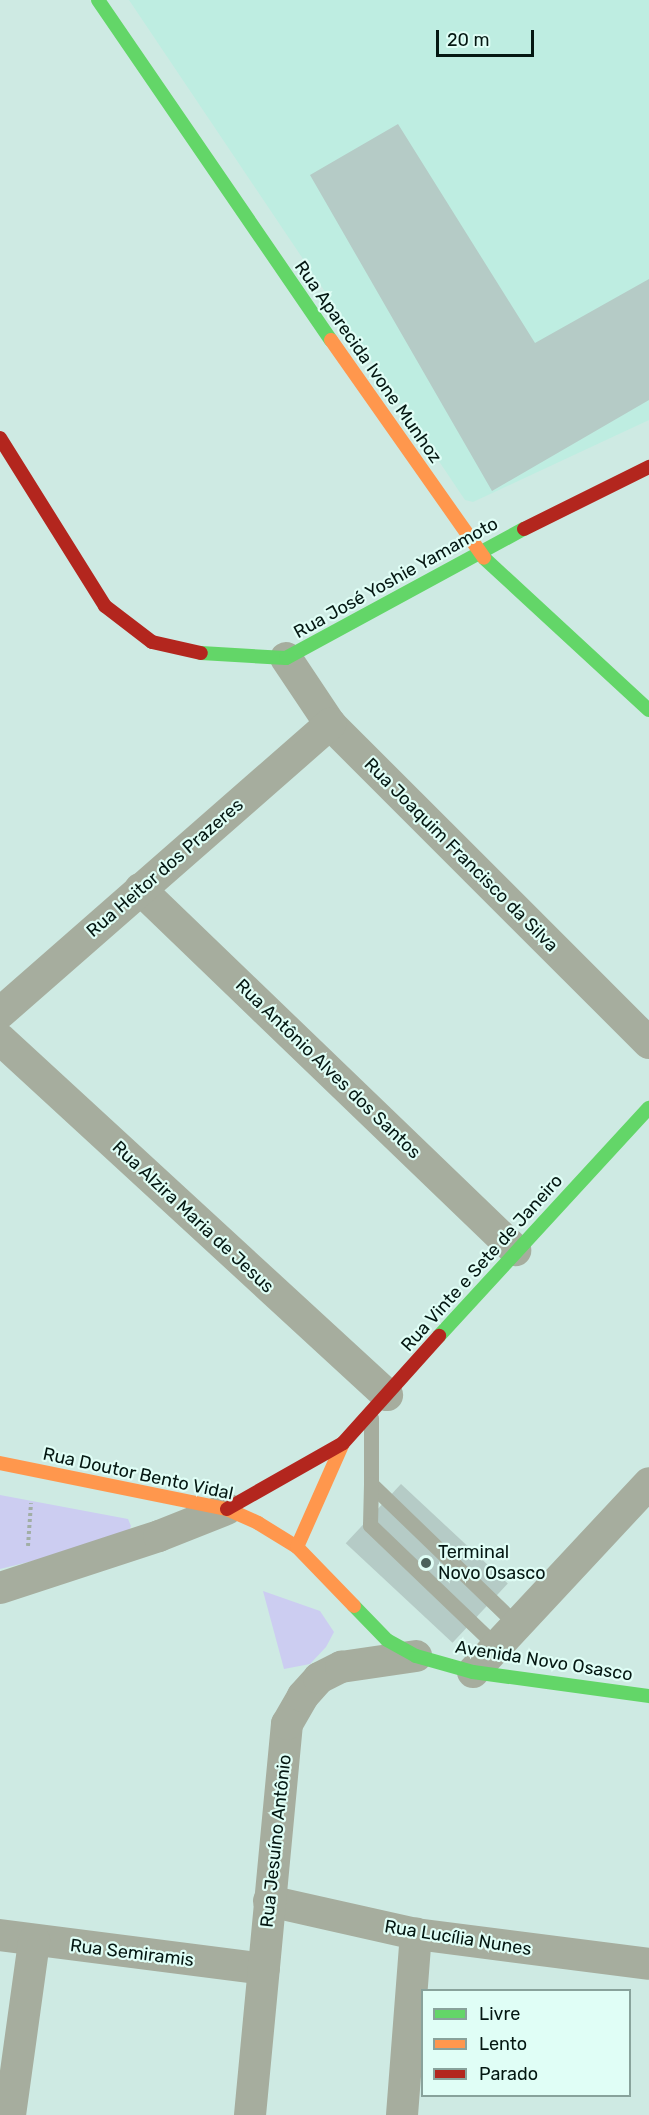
<!DOCTYPE html>
<meta charset="utf-8">
<style>
body{margin:0}
#map{position:relative;width:649px;height:2115px;overflow:hidden;background:#ceeae3;font-family:Rubik,sans-serif}
div>[style]{position:absolute}
.built>*{inset:0;background:#beede1}
.green>*{inset:0;background:#cccdf1}
.building>*{inset:0;background:#b5cbc6;transform-origin:0 0}
.path>*{height:4px;margin-top:-2px;transform-origin:0;background:repeating-linear-gradient(90deg,#a1aea5 0 3px,transparent 0 6px)}
.lane>*{height:15px;margin:-7.5px;padding:0 7.5px;transform-origin:7.5px;border-radius:7.5px;background:#a6ad9e}
.street>*{height:32px;margin:-16px;padding:0 16px;transform-origin:16px;border-radius:16px;background:#a6ad9e}
.fast>*{height:14px;margin:-7px;padding:0 7px;transform-origin:7px;border-radius:7px;background:#63d668}
.slow>*{height:14px;margin:-7px;padding:0 7px;transform-origin:7px;border-radius:7px;background:#ff974d}
.jam>*{height:14px;margin:-7px;padding:0 7px;transform-origin:7px;border-radius:7px;background:#b3261e}
.dots>*{width:16px;height:16px;translate:-50% -50%;box-sizing:border-box;border:3px solid #e0fef6;border-radius:50%}
span{translate:-50% -50%;white-space:nowrap;text-align:center;line-height:1.15;-webkit-text-stroke:4.5px #e0fef6;paint-order:stroke}
.street-label{font-size:18px;color:#041712}
.poi-label{font-size:18px;color:#041712}
.left{translate:0 -50%;text-align:left}
.legend{position:absolute;left:421px;top:1989px;width:210px;height:108px;box-sizing:border-box;background:#e0fef6;border:2px solid #88a29b;margin:0;padding:8px 10px;list-style:none;font-size:18px;color:#041712}
.legend li{display:flex;align-items:center;gap:12px;height:30px}
.legend b{width:30px;border:2px solid #88a29b}
.scale{position:absolute;left:436px;top:30px;width:98px;height:27px;box-sizing:border-box;border:3px solid #041712;border-top:0;padding-left:8px;font-size:18px;line-height:21px;white-space:nowrap;color:#041712;-webkit-text-stroke:4px #e0fef6;paint-order:stroke}
</style>
<div id="map">
<div class="built">
<div style="clip-path:polygon(129px 0,649px 0,649px 420px,473px 502px,465px 500px)"></div>
</div>
<div class="green">
<div style="clip-path:polygon(0 1495px,128px 1519px,131px 1526px,126px 1538px,0 1569px)"></div>
<div style="clip-path:polygon(263px 1591px,320px 1611px,334px 1632px,326px 1647px,310px 1664px,284px 1669px)"></div>
</div>
<div class="building">
<div style="clip-path:polygon(398px 124px,535px 343px,649px 279px,649px 400px,492px 491px,310px 175px)"></div>
<div style="left:401px;top:1484px;width:146px;height:81px;rotate:43deg"></div>
</div>
<div class="path">
<div style="left:28px;top:1546px;width:43px;rotate:-86deg"></div>
</div>
<div class="lane">
<div style="left:371px;top:1418px;width:66px;rotate:90deg"></div>
<div style="left:371px;top:1484px;width:203px;rotate:44deg"></div>
<div style="left:371px;top:1484px;width:41px;rotate:91.4deg"></div>
<div style="left:370px;top:1525px;width:176px;rotate:43.8deg"></div>
</div>
<div class="street">
<div style="left:286px;top:658px;width:79px;rotate:56.3deg"></div>
<div style="left:330px;top:724px;width:451px;rotate:45deg"></div>
<div style="left:140px;top:889px;width:521px;rotate:43.91deg"></div>
<div style="left:0;top:1013px;width:439px;rotate:-41.2deg"></div>
<div style="left:0;top:1039px;width:526px;rotate:42.61deg"></div>
<div style="left:0;top:1588px;width:167px;rotate:-18.1deg"></div>
<div style="left:159px;top:1536px;width:73px;rotate:-21.7deg"></div>
<div style="left:473px;top:1672px;width:258px;rotate:-47deg"></div>
<div style="left:269px;top:1901px;width:151px;rotate:12.7deg"></div>
<div style="left:416px;top:1934px;width:235px;rotate:7.3deg"></div>
<div style="left:0;top:1935px;width:266px;rotate:7.3deg"></div>
<div style="left:10px;top:2115px;width:176px;rotate:-82.1deg"></div>
<div style="left:250px;top:2115px;width:393px;rotate:-84.6deg"></div>
<div style="left:287px;top:1724px;width:32px;rotate:-60deg"></div>
<div style="left:303px;top:1696px;width:24px;rotate:-48deg"></div>
<div style="left:319px;top:1678px;width:25px;rotate:-27deg"></div>
<div style="left:341px;top:1667px;width:76px;rotate:-8.3deg"></div>
<div style="left:402px;top:2115px;width:182px;rotate:-85.6deg"></div>
</div>
<div class="fast">
<div style="left:98px;top:0;width:412px;rotate:55.6deg"></div>
<div style="left:484px;top:558px;width:224px;rotate:42.7deg"></div>
<div style="left:201px;top:653px;width:85px;rotate:3.4deg"></div>
<div style="left:286px;top:658px;width:271px;rotate:-28.5deg"></div>
<div style="left:439px;top:1336px;width:310px;rotate:-47.4deg"></div>
<div style="left:354px;top:1606px;width:47px;rotate:45.9deg"></div>
<div style="left:387px;top:1640px;width:33px;rotate:29deg"></div>
<div style="left:416px;top:1656px;width:59px;rotate:15.7deg"></div>
<div style="left:473px;top:1672px;width:178px;rotate:7.8deg"></div>
</div>
<div class="slow">
<div style="left:331px;top:340px;width:266px;rotate:54.9deg"></div>
<div style="left:0;top:1463px;width:232px;rotate:11.5deg"></div>
<div style="left:227px;top:1509px;width:34px;rotate:24deg"></div>
<div style="left:258px;top:1523px;width:46px;rotate:31.6deg"></div>
<div style="left:297px;top:1547px;width:82px;rotate:46deg"></div>
<div style="left:297px;top:1547px;width:114px;rotate:-66.1deg"></div>
</div>
<div class="jam">
<div style="left:0;top:438px;width:198px;rotate:58deg"></div>
<div style="left:105px;top:606px;width:59px;rotate:37.5deg"></div>
<div style="left:152px;top:642px;width:50px;rotate:12.7deg"></div>
<div style="left:524px;top:529px;width:140px;rotate:-26.4deg"></div>
<div style="left:227px;top:1509px;width:133px;rotate:-29.6deg"></div>
<div style="left:343px;top:1443px;width:144px;rotate:-48.1deg"></div>
</div>
<div class="dots">
<div style="left:426px;top:1563px;background:#4b615b"></div>
</div>
<div class="street-label">
<span style="left:368px;top:362px;rotate:55deg">Rua Aparecida Ivone Munhoz</span>
<span style="left:396px;top:578px;rotate:-29deg">Rua José Yoshie Yamamoto</span>
<span style="left:461px;top:855px;rotate:45deg">Rua Joaquim Francisco da Silva</span>
<span style="left:165px;top:868px;rotate:-41deg">Rua Heitor dos Prazeres</span>
<span style="left:328px;top:1069px;rotate:44deg">Rua Antônio Alves dos Santos</span>
<span style="left:193px;top:1217px;rotate:43deg">Rua Alzira Maria de Jesus</span>
<span style="left:482px;top:1263px;rotate:-48deg">Rua Vinte e Sete de Janeiro</span>
<span style="left:138px;top:1474px;rotate:12deg">Rua Doutor Bento Vidal</span>
<span style="left:544px;top:1661px;rotate:9deg">Avenida Novo Osasco</span>
<span style="left:276px;top:1841px;rotate:-84deg">Rua Jesuíno Antônio</span>
<span style="left:458px;top:1938px;rotate:9deg">Rua Lucília Nunes</span>
<span style="left:132px;top:1953px;rotate:7deg">Rua Semiramis</span>
</div>
<div class="poi-label">
<span class="left" style="left:438px;top:1563px">Terminal<br>Novo Osasco</span>
</div>
<ul class="legend">
<li><b style="height:8px;background:#63d668"></b>Livre</li>
<li><b style="height:8px;background:#ff974d"></b>Lento</li>
<li><b style="height:8px;background:#b3261e"></b>Parado</li>
</ul>
<div class="scale">20 m</div>
</div>
